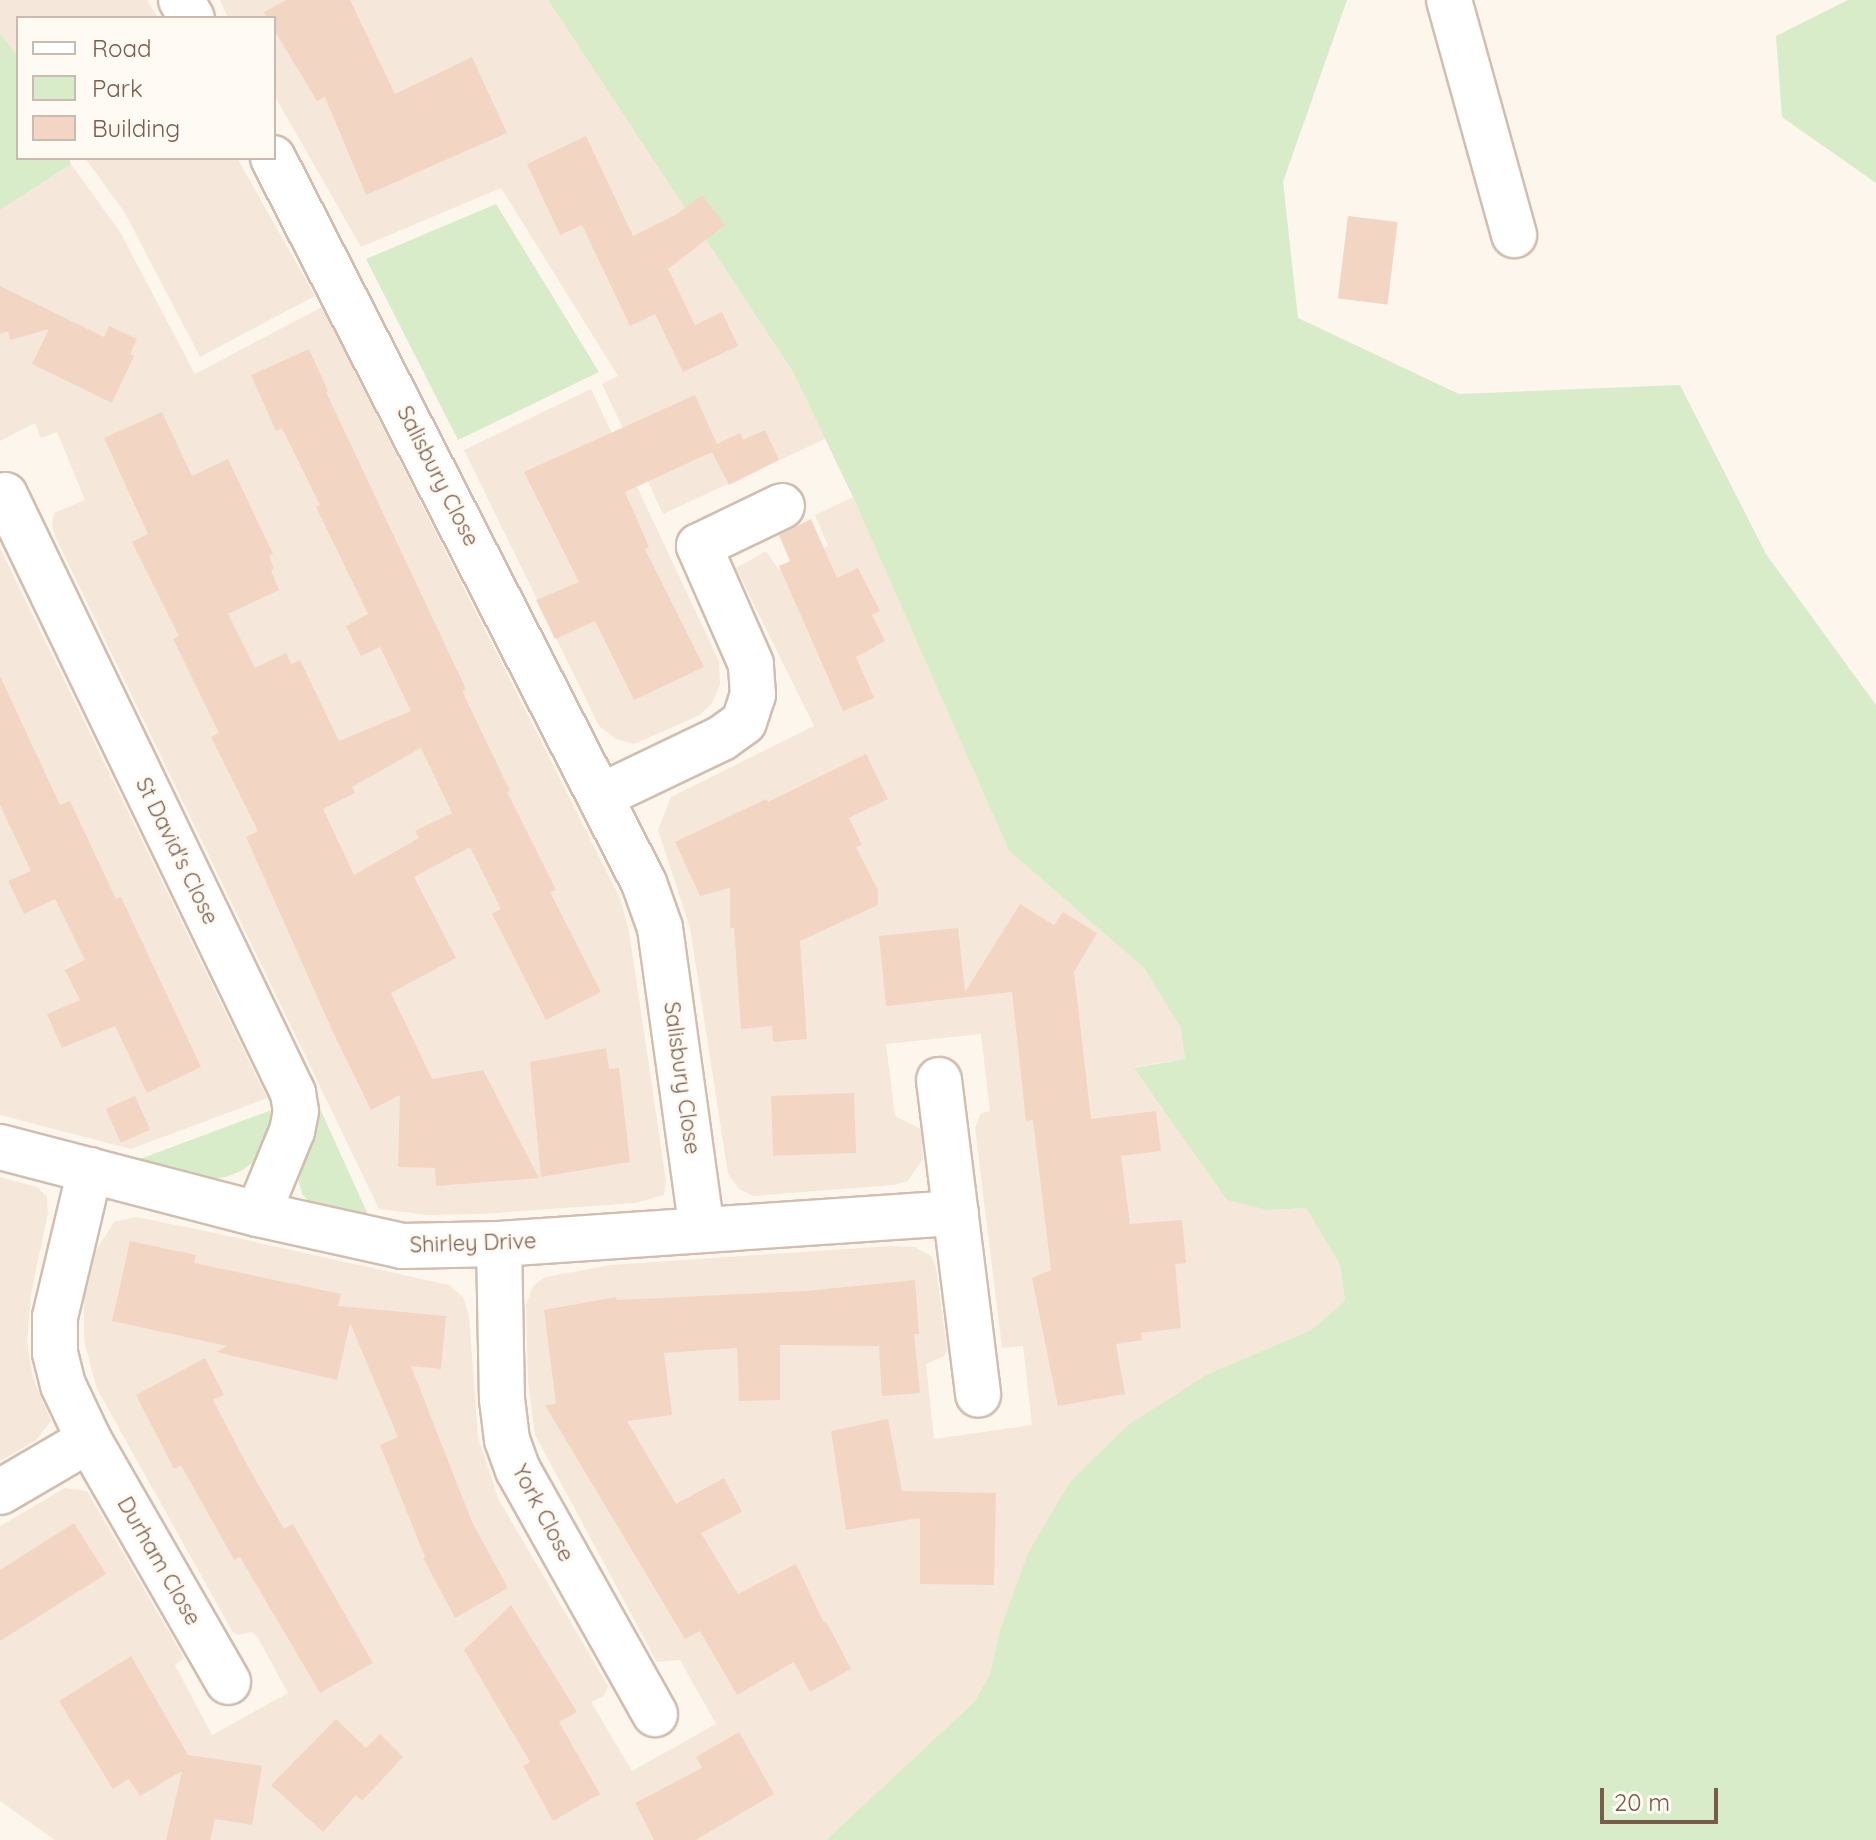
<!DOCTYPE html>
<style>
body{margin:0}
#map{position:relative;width:1876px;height:1840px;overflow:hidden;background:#fdf6ec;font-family:Quicksand,sans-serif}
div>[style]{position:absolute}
.residential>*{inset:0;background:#f5e8da}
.green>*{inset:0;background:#d8ecc9}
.building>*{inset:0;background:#f3d5c3;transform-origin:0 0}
.roads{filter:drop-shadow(2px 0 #d1beb0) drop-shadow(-2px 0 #d1beb0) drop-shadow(0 2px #d1beb0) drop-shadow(0 -2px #d1beb0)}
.minor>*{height:44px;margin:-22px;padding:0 22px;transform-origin:22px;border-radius:22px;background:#fff}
span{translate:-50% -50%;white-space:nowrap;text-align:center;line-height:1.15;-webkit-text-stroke:6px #fffaf3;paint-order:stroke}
.street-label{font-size:22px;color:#7a5c4d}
.legend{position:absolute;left:16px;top:16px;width:260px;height:144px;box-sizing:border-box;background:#fffaf3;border:2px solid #cabbb1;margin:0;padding:10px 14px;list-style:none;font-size:24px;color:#7a5c4d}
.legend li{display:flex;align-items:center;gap:16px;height:40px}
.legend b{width:40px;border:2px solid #cabbb1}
.scale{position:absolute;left:1600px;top:1788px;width:118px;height:36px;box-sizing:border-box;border:4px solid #7a5c4d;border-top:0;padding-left:10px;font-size:24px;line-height:28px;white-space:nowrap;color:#7a5c4d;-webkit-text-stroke:6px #fffaf3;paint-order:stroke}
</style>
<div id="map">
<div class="residential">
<div style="clip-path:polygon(0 0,147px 0,158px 18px,18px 18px,18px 56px,0 33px)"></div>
<div style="clip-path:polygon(220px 0,548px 0,793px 372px,825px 439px,663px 514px,602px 384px,618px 376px,501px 188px,361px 247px,274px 95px,274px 18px,228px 18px)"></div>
<div style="clip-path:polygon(85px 158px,237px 158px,315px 296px,200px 357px,125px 213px)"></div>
<div style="clip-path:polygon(71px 164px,120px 232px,195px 374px,322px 307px,620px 898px,629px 931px,666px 1181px,664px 1195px,635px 1203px,481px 1214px,428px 1215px,379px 1209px,56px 538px,52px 525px,54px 513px,85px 500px,57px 432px,41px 438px,35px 423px,0 441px,0 210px)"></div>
<div style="clip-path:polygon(591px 389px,719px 661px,720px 684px,712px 703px,700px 715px,634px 744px,616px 739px,599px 726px,464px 450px)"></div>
<div style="clip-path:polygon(853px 497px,1009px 851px,1144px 968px,1182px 1028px,1185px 1059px,1135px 1067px,1268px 1210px,1306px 1208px,1340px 1265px,1345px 1301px,1311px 1330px,1208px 1374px,999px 1633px,990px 1674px,974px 1702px,826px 1840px,55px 1840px,0 1801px,0 1526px,65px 1488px,87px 1491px,184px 1658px,175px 1665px,212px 1735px,288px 1693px,258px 1638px,252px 1632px,238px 1635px,232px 1631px,97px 1389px,84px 1341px,84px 1297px,93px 1255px,114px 1222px,136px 1217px,206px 1231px,449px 1285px,463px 1297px,469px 1316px,478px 1437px,499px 1500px,608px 1686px,604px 1696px,591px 1702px,632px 1771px,716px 1724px,680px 1660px,657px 1662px,535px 1435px,528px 1382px,526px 1304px,533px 1286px,545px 1277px,611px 1265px,890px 1246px,915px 1247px,931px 1256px,936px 1268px,947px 1350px,944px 1356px,926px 1364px,934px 1439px,1032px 1425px,1023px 1346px,1002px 1348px,975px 1128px,981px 1113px,990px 1111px,981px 1034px,886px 1044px,895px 1116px,921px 1129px,923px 1159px,908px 1181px,894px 1185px,753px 1196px,739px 1189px,728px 1174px,690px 928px,658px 830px,671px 797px,814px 726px,736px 568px,766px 551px,779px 570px,828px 546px,815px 515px)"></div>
<div style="clip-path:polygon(0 548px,267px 1098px,131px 1149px,0 1115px)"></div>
<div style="clip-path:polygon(0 1177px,37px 1187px,47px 1196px,48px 1213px,31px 1294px,27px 1343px,33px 1378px,51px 1421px,36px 1440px,0 1461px)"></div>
</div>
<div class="green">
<div style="clip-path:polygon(548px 0,1347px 0,1283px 182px,1298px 318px,1459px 394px,1680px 385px,1766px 554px,1876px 705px,1876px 1840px,826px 1840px,974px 1702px,990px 1674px,999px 1633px,1028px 1553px,1070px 1482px,1128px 1425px,1208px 1374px,1311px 1330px,1345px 1301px,1340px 1265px,1306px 1208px,1268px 1210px,1227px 1200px,1134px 1068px,1185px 1059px,1181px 1028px,1144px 968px,1009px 851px,853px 497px,793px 372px)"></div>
<div style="clip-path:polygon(1848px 0,1876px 0,1876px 183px,1782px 117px,1776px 36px)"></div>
<div style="clip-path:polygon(0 33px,18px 56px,18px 158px,69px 158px,71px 164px,0 210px)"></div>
<div style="clip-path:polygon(496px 204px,599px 372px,458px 440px,366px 259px)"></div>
<div style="clip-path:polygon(312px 1091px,370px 1219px,314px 1207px,302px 1194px,297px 1175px)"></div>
<div style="clip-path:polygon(277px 1108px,262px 1156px,241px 1171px,226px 1177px,209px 1179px,137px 1160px)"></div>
</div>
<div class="building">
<div style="clip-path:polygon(286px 0,350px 0,395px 94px,472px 57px,507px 133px,366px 195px,325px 97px,317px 101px,274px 30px,274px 18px,267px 18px,264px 12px)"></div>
<div style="clip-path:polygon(586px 136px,633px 236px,677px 214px,702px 195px,725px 225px,668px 269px,695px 325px,722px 312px,738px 346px,683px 372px,655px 314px,630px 326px,582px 225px,560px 235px,527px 164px)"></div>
<div style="left:1348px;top:216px;width:50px;height:83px;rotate:7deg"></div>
<div style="clip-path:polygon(0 286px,104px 337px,109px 326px,137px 339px,130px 354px,134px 356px,112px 403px,32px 364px,49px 329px,10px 340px,8px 331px,0 334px)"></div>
<div style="clip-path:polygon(evenodd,309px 349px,328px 391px,326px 392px,466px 689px,462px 691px,510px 791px,507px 792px,556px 890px,550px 892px,601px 992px,546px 1020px,492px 914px,501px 909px,470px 847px,414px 877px,456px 958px,391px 993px,432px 1079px,483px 1070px,539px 1178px,436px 1186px,435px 1168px,398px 1167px,400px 1095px,371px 1110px,332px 1030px,246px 837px,258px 831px,211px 737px,219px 733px,173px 639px,179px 636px,132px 542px,148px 534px,104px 438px,162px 412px,192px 476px,228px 459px,273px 554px,269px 555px,274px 569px,271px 570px,279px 590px,228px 614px,255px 668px,286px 653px,291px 664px,300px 660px,339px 741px,411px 711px,380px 647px,361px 656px,346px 626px,368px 614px,316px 507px,320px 505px,282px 428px,276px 431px,251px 375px,309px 349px,421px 748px,452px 813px,415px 831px,419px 838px,354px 875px,323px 809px,355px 793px,352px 787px,421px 748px)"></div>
<div style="clip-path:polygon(695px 395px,717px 444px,740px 433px,743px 440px,765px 430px,779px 460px,729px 485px,712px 452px,625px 492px,649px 547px,645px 549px,704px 667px,634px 700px,595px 621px,555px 639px,536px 600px,579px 582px,524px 472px)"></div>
<div style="clip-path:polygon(811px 519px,837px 578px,858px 568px,880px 611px,872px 615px,885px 641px,856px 657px,874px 698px,843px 711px,779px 566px,790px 561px,779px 535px)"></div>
<div style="clip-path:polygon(0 676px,60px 805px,70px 801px,116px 899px,121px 897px,201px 1067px,147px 1093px,115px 1026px,62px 1048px,47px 1014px,80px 1000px,65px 970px,85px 960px,55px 899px,24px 914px,8px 881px,31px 871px,0 805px)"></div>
<div style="clip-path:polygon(866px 754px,888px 799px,849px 818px,862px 845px,856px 847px,878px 890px,878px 905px,800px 941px,807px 1039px,773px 1042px,772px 1026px,741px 1029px,734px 928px,730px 928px,730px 888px,700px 896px,675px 842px,766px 799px,768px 802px)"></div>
<div style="clip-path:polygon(1020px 904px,1054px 925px,1063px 912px,1097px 933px,1074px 972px,1091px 1119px,1156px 1111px,1161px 1151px,1121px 1156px,1130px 1224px,1182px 1220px,1186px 1263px,1175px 1264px,1181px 1328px,1141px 1333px,1142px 1340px,1116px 1344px,1125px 1394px,1058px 1406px,1032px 1278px,1051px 1270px,1033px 1120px,1026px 1121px,1012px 992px,886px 1006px,879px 936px,958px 928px,965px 992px)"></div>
<div style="clip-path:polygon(606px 1048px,609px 1069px,619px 1068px,630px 1162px,541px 1177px,530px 1062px)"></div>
<div style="left:854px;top:1093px;width:60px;height:83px;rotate:88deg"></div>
<div style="left:135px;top:1096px;width:37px;height:32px;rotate:66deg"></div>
<div style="clip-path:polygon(130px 1241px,196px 1255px,194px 1263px,341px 1294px,338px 1306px,446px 1316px,441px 1369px,411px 1366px,472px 1522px,508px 1588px,455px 1618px,423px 1558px,425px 1557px,380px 1445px,398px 1437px,350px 1323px,337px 1380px,216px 1352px,227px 1346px,112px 1321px)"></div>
<div style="clip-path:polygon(915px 1280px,919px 1334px,914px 1334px,920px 1393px,882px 1396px,879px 1346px,780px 1345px,780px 1400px,739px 1401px,737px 1348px,664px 1353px,672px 1415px,627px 1421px,676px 1504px,724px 1478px,742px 1512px,701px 1533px,738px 1594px,796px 1564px,824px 1623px,826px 1621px,851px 1669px,810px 1692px,794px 1662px,737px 1695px,700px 1631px,685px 1639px,545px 1405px,556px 1404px,544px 1310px,616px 1297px,617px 1300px,805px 1291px)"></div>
<div style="clip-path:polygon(205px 1358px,224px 1395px,213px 1400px,246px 1463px,284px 1529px,293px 1524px,373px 1663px,320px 1693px,240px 1557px,234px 1560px,181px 1465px,174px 1469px,136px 1395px)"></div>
<div style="clip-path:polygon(888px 1419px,902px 1491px,996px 1493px,994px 1585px,920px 1584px,920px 1518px,846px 1530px,831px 1431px)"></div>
<div style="clip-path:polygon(74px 1523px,106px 1574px,0 1641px,0 1570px)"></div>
<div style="clip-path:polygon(511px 1605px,577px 1712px,559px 1722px,600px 1794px,553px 1821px,523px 1766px,530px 1762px,464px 1650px)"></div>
<div style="clip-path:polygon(131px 1656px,188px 1755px,262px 1766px,252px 1825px,215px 1819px,210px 1840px,166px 1840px,182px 1771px,140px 1796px,129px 1779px,113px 1789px,59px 1701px)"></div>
<div style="clip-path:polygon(336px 1719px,366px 1748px,380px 1734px,403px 1757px,362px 1801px,356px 1795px,323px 1832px,271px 1785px)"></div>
<div style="clip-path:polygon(739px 1732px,774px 1794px,696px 1840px,654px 1840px,635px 1803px,702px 1768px,696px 1757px)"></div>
</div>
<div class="roads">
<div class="minor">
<div style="left:181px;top:0;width:21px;rotate:59deg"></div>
<div style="left:1449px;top:0;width:244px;rotate:74.5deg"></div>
<div style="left:273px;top:158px;width:814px;rotate:62.9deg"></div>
<div style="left:644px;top:883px;width:48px;rotate:70.4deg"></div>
<div style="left:660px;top:928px;width:305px;rotate:82.1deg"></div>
<div style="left:5px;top:495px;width:664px;rotate:64.28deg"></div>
<div style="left:293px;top:1093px;width:18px;rotate:81deg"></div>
<div style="left:296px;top:1111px;width:20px;rotate:101deg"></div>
<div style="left:292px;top:1131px;width:90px;rotate:112.3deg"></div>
<div style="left:601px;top:796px;width:134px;rotate:-25.6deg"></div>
<div style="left:722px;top:738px;width:27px;rotate:-36deg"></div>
<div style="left:744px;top:722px;width:28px;rotate:-72deg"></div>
<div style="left:753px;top:695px;width:31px;rotate:-94deg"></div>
<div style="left:751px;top:664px;width:129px;rotate:-113.8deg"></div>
<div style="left:699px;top:546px;width:92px;rotate:-25.7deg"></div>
<div style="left:939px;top:1080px;width:317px;rotate:82.9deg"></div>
<div style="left:0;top:1147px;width:267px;rotate:14.6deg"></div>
<div style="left:258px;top:1214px;width:148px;rotate:12.5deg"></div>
<div style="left:402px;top:1246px;width:97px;rotate:-1.2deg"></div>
<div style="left:499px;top:1244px;width:458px;rotate:-3.9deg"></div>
<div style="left:90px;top:1170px;width:151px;rotate:103.4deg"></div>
<div style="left:55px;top:1317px;width:36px;rotate:90deg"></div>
<div style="left:55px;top:1353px;width:33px;rotate:76deg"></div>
<div style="left:63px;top:1385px;width:61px;rotate:64.7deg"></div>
<div style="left:89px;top:1440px;width:279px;rotate:60.1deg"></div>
<div style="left:499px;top:1244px;width:155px;rotate:88.9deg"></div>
<div style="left:502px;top:1399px;width:41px;rotate:83deg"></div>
<div style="left:507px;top:1440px;width:32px;rotate:70deg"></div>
<div style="left:518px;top:1470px;width:280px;rotate:60.7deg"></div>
<div style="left:0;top:1492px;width:103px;rotate:-30.3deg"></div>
</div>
</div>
<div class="street-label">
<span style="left:438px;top:476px;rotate:63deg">Salisbury Close</span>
<span style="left:177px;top:851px;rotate:64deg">St David's Close</span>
<span style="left:682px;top:1078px;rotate:82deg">Salisbury Close</span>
<span style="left:473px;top:1243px;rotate:-2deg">Shirley Drive</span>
<span style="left:543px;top:1513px;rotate:62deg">York Close</span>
<span style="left:159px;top:1561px;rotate:60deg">Durham Close</span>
</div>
<ul class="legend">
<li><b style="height:10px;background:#fff"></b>Road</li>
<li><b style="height:22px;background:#d8ecc9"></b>Park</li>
<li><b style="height:22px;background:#f3d5c3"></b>Building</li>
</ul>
<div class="scale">20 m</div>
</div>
